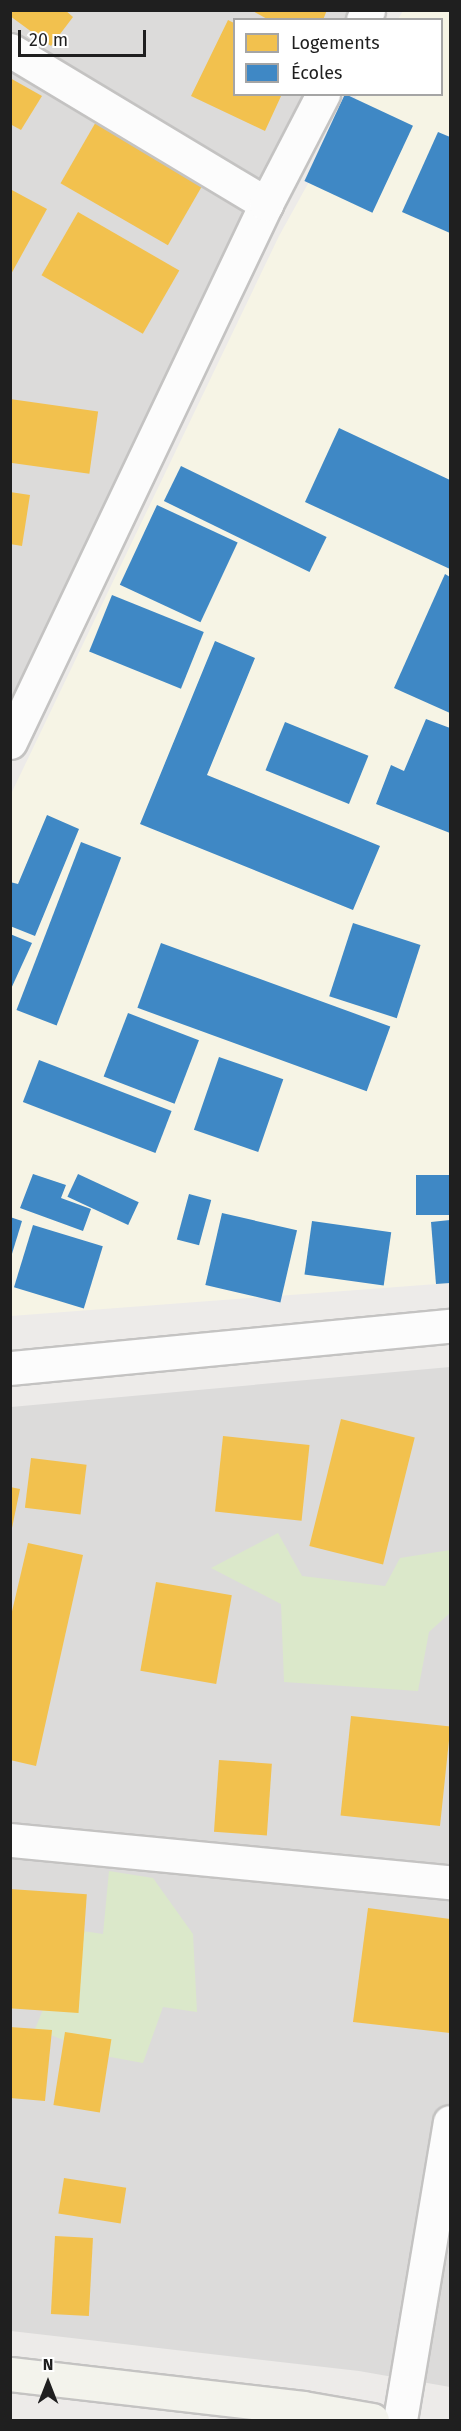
<!DOCTYPE html>
<meta charset="utf-8">
<style>
body{margin:0}
#map{position:relative;width:461px;height:2431px;overflow:hidden;background:#edebe9;font-family:"Fira Sans",sans-serif}
div>[style]{position:absolute}
.residential>*{inset:0;background:#dcdbda}
.education>*{inset:0;background:#f6f4e5}
.grass>*{inset:0;background:#dbe8ca}
.homes>*{inset:0;background:#f2c14e;transform-origin:0 0}
.schools>*{inset:0;background:#3f88c5;transform-origin:0 0}
.roads{filter:drop-shadow(2px 0 #c4c3c2) drop-shadow(-2px 0 #c4c3c2) drop-shadow(0 2px #c4c3c2) drop-shadow(0 -2px #c4c3c2)}
.minor>*{height:33px;margin:-16.5px;padding:0 16.5px;transform-origin:16.5px;border-radius:16.5px;background:#fcfcfc}
.tertiary>*{height:33px;margin:-16.5px;padding:0 16.5px;transform-origin:16.5px;border-radius:16.5px;background:#fcfcfc}
.secondary>*{height:33px;margin:-16.5px;padding:0 16.5px;transform-origin:16.5px;border-radius:16.5px;background:#f3f3ec}
span{translate:-50% -50%;white-space:nowrap;text-align:center;line-height:1.15;-webkit-text-stroke:6px #fff;paint-order:stroke}
.frame{position:absolute;inset:0;border:12px solid #1f1f1f;pointer-events:none}
.legend{position:absolute;left:233px;top:18px;width:210px;height:78px;box-sizing:border-box;background:#fff;border:2px solid #a5a5a5;margin:0;padding:8px 10px;list-style:none;font-size:18px;color:#1f1f1f}
.legend li{display:flex;align-items:center;gap:12px;height:30px}
.legend b{width:30px;border:2px solid #a5a5a5}
.north{position:absolute;left:18px;top:2353px;width:60px;height:60px;-webkit-text-stroke:4px #fff;paint-order:stroke;rotate:0deg;font-size:16px;font-weight:700;line-height:24px;text-align:center;color:#1f1f1f}
.north::after{content:'';display:block;margin:auto;width:21px;height:27px;background:#1f1f1f;clip-path:polygon(50% 0,100% 100%,50% 72%,0 100%)}
.scale{position:absolute;left:18px;top:30px;width:128px;height:27px;box-sizing:border-box;border:3px solid #1f1f1f;border-top:0;padding-left:8px;font-size:18px;line-height:21px;white-space:nowrap;color:#1f1f1f;-webkit-text-stroke:4px #fff;paint-order:stroke}
</style>
<div id="map">
<div class="residential">
<div style="clip-path:polygon(11px 11px,364px 11px,359px 19px,234px 20px,234px 94px,321px 95px,11px 708px)"></div>
<div style="clip-path:polygon(450px 1367px,450px 2387px,359px 2371px,11px 2331px,11px 1407px)"></div>
</div>
<div class="education">
<div style="clip-path:polygon(403px 11px,450px 11px,450px 1283px,11px 1316px,10px 796px,279px 236px,357px 95px,442px 94px,442px 20px,398px 19px)"></div>
</div>
<div class="grass">
<div style="clip-path:polygon(278px 1533px,302px 1576px,385px 1586px,400px 1558px,450px 1550px,450px 1613px,429px 1632px,418px 1691px,284px 1682px,281px 1604px,211px 1568px)"></div>
<div style="clip-path:polygon(109px 1871px,153px 1878px,193px 1934px,197px 2012px,163px 2007px,143px 2063px,105px 2056px,35px 2029px,76px 1930px,103px 1934px)"></div>
</div>
<div class="homes">
<div style="clip-path:polygon(10px 10px,65px 10px,73px 17px,51px 46px,10px 16px)"></div>
<div style="clip-path:polygon(251px 10px,327px 10px,323px 20px,269px 20px)"></div>
<div style="clip-path:polygon(228px 20px,234px 23px,234px 94px,282px 94px,265px 131px,191px 96px)"></div>
<div style="clip-path:polygon(10px 78px,42px 96px,21px 130px,10px 124px)"></div>
<div style="left:97px;top:120px;width:124px;height:73px;rotate:30deg"></div>
<div style="clip-path:polygon(10px 189px,47px 209px,10px 276px)"></div>
<div style="left:78px;top:212px;width:117px;height:73px;rotate:30deg"></div>
<div style="left:10px;top:399px;width:89px;height:63px;rotate:8deg"></div>
<div style="clip-path:polygon(10px 492px,30px 495px,22px 546px,10px 544px)"></div>
<div style="left:341px;top:1419px;width:76px;height:131px;rotate:14deg"></div>
<div style="left:223px;top:1436px;width:87px;height:76px;rotate:6deg"></div>
<div style="left:31px;top:1458px;width:56px;height:50px;rotate:7deg"></div>
<div style="clip-path:polygon(10px 1487px,20px 1489px,12px 1528px,10px 1528px)"></div>
<div style="clip-path:polygon(28px 1543px,83px 1555px,36px 1766px,10px 1760px,10px 1620px)"></div>
<div style="left:156px;top:1582px;width:77px;height:90px;rotate:10deg"></div>
<div style="left:351px;top:1716px;width:100px;height:100px;rotate:6deg"></div>
<div style="left:219px;top:1760px;width:53px;height:72px;rotate:4deg"></div>
<div style="left:10px;top:1889px;width:77px;height:119px;rotate:4deg"></div>
<div style="clip-path:polygon(368px 1908px,450px 1919px,450px 2033px,353px 2022px)"></div>
<div style="clip-path:polygon(10px 2027px,52px 2030px,45px 2101px,10px 2098px)"></div>
<div style="left:65px;top:2032px;width:47px;height:74px;rotate:9deg"></div>
<div style="left:64px;top:2178px;width:63px;height:36px;rotate:9deg"></div>
<div style="left:55px;top:2236px;width:38px;height:78px;rotate:3deg"></div>
</div>
<div class="schools">
<div style="left:345px;top:94px;width:75px;height:96px;rotate:25deg"></div>
<div style="clip-path:polygon(438px 132px,450px 137px,450px 233px,402px 212px)"></div>
<div style="clip-path:polygon(339px 428px,450px 480px,450px 569px,305px 502px)"></div>
<div style="left:181px;top:466px;width:162px;height:39px;rotate:26deg"></div>
<div style="left:157px;top:505px;width:89px;height:88px;rotate:25deg"></div>
<div style="clip-path:polygon(445px 574px,450px 577px,450px 713px,394px 688px)"></div>
<div style="left:112px;top:595px;width:99px;height:61px;rotate:22deg"></div>
<div style="clip-path:polygon(215px 641px,255px 658px,207px 775px,380px 846px,353px 910px,140px 824px)"></div>
<div style="clip-path:polygon(426px 719px,450px 728px,450px 833px,376px 804px,391px 765px,404px 771px)"></div>
<div style="left:285px;top:722px;width:90px;height:52px;rotate:22deg"></div>
<div style="clip-path:polygon(47px 815px,79px 829px,35px 936px,10px 926px,10px 882px,18px 884px)"></div>
<div style="left:81px;top:842px;width:43px;height:180px;rotate:21deg"></div>
<div style="left:353px;top:923px;width:71px;height:77px;rotate:18deg"></div>
<div style="clip-path:polygon(10px 934px,32px 943px,10px 991px)"></div>
<div style="left:161px;top:943px;width:244px;height:69px;rotate:20deg"></div>
<div style="left:128px;top:1013px;width:76px;height:68px;rotate:21deg"></div>
<div style="left:219px;top:1057px;width:68px;height:77px;rotate:19deg"></div>
<div style="left:39px;top:1060px;width:142px;height:45px;rotate:21deg"></div>
<div style="clip-path:polygon(33px 1174px,66px 1185px,61px 1198px,91px 1209px,83px 1231px,20px 1208px)"></div>
<div style="left:78px;top:1174px;width:67px;height:25px;rotate:25deg"></div>
<div style="left:450px;top:1175px;width:40px;height:34px;rotate:90deg"></div>
<div style="left:189px;top:1194px;width:23px;height:47px;rotate:15deg"></div>
<div style="left:222px;top:1213px;width:77px;height:74px;rotate:13deg"></div>
<div style="clip-path:polygon(10px 1217px,22px 1221px,11px 1257px,10px 1257px)"></div>
<div style="clip-path:polygon(450px 1220px,450px 1283px,436px 1284px,431px 1222px)"></div>
<div style="left:312px;top:1221px;width:80px;height:54px;rotate:8deg"></div>
<div style="left:33px;top:1225px;width:73px;height:65px;rotate:17deg"></div>
</div>
<div class="roads">
<div class="minor">
<div style="left:10px;top:50px;width:299px;rotate:31deg"></div>
<div style="left:10px;top:1840px;width:442px;rotate:5.5deg"></div>
<div style="left:400px;top:2420px;width:302px;rotate:-80.5deg"></div>
</div>
<div class="tertiary">
<div style="left:363px;top:20px;width:11px;rotate:-63deg"></div>
<div style="left:10px;top:742px;width:596px;rotate:-64.55deg"></div>
<div style="left:266px;top:204px;width:124px;rotate:-62.6deg"></div>
<div style="left:10px;top:1368px;width:442px;rotate:-5.5deg"></div>
</div>
<div class="secondary">
<div style="left:10px;top:2374px;width:295px;rotate:6.6deg"></div>
<div style="left:303px;top:2408px;width:70px;rotate:9.9deg"></div>
</div>
</div>
<div class="frame"></div>
<ul class="legend">
<li><b style="height:16px;background:#f2c14e"></b>Logements</li>
<li><b style="height:16px;background:#3f88c5"></b>Écoles</li>
</ul>
<div class="north">N</div>
<div class="scale">20 m</div>
</div>
